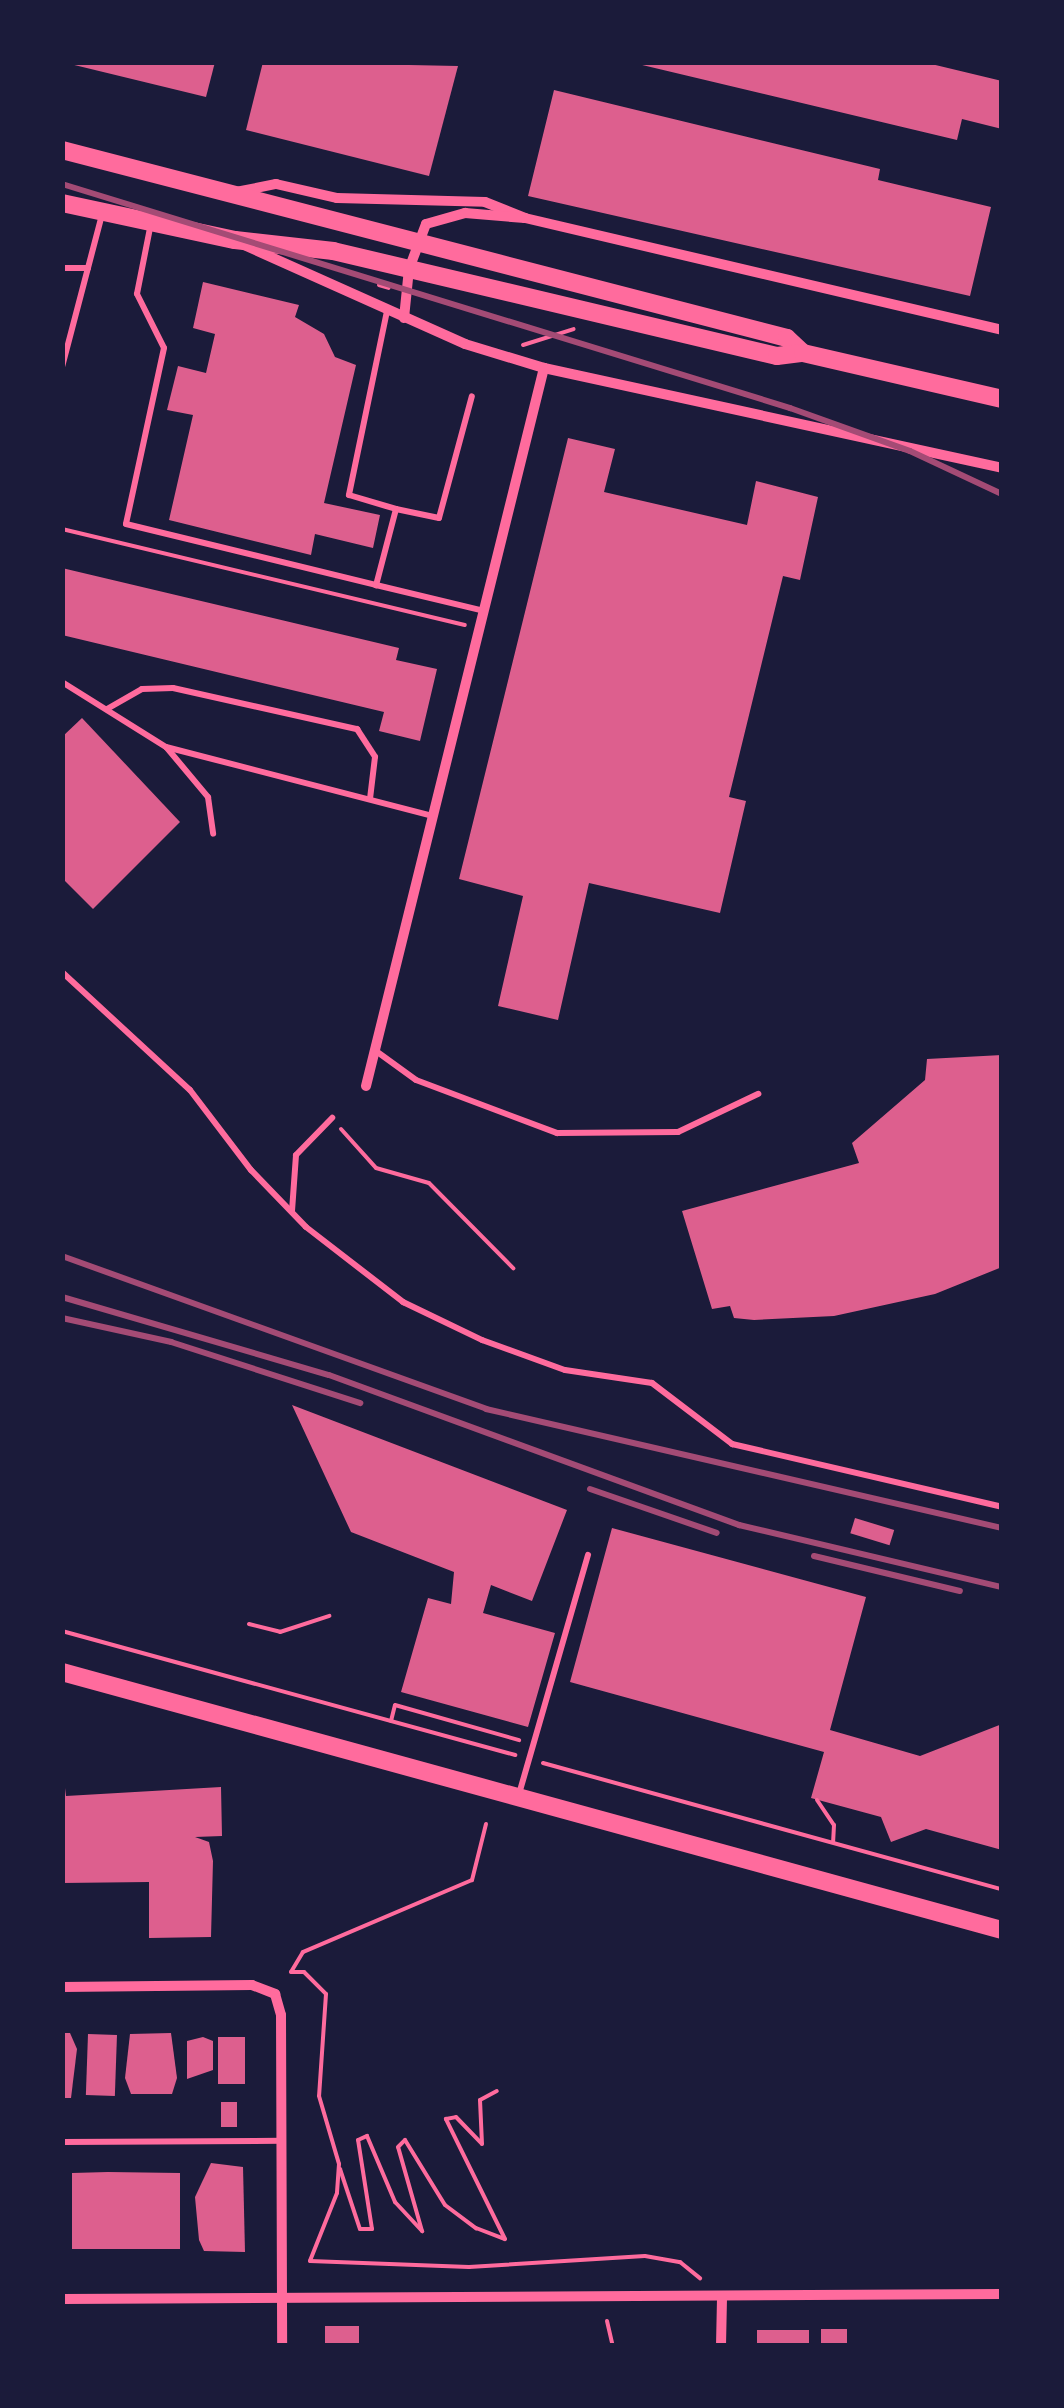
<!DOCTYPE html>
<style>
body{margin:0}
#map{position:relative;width:1064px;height:2408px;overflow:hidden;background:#1b1b3a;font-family:"Space Grotesk",sans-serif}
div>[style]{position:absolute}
.building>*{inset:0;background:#dd5f8e;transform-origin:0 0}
.path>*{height:4px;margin:-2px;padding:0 2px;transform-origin:2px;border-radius:2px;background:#ff6b9d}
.service>*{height:6px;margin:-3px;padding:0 3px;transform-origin:3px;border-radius:3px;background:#ff6b9d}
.minor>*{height:10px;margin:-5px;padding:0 5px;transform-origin:5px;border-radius:5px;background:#ff6b9d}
.secondary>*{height:18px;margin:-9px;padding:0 9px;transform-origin:9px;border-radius:9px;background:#ff6b9d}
.rail>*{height:6px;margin:-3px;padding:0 3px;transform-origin:3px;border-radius:3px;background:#a44b75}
span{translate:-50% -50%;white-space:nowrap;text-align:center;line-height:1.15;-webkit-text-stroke:9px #1b1b3a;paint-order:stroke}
.frame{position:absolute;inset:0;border:65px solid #1b1b3a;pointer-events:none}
</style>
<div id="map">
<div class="building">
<div style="clip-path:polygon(62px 62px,215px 62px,206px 97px)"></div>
<div style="clip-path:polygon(263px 62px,458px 66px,429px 176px,246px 130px)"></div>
<div style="clip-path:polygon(923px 62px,1002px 81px,1002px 129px,962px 119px,957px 140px,638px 64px)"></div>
<div style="clip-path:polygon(554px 90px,880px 169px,878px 180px,991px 207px,970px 296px,528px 196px)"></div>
<div style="clip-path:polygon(203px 282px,299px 305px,295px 317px,324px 334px,335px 357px,356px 365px,324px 503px,380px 515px,373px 548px,315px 534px,311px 555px,169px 520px,193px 415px,167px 410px,178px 366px,206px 373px,215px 334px,193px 328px)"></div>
<div style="clip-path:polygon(568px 438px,615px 449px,604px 492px,747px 525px,756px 481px,818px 497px,800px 580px,783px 576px,729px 797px,746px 801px,720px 913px,589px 883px,558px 1020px,498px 1006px,523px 896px,459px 879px)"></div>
<div style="clip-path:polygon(62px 568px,399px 648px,396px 660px,437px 669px,420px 741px,379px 731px,384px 712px,62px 635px)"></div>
<div style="clip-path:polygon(82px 718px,180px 822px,93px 909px,62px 878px,62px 737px)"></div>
<div style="clip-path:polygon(1002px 1055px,1002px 1267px,935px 1294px,834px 1316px,754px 1320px,734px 1318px,730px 1306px,712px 1309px,682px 1211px,859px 1163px,852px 1143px,925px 1080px,927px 1059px)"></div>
<div style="clip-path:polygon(292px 1405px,567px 1510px,532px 1601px,491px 1585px,483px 1613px,555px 1633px,528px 1727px,401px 1692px,428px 1598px,451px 1604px,454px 1572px,351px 1532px)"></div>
<div style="left:855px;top:1518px;width:41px;height:16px;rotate:17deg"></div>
<div style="clip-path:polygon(612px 1528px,866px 1597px,830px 1730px,920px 1756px,1002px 1724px,1002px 1850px,926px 1829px,891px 1842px,881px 1817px,811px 1798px,824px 1752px,570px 1682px)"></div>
<div style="clip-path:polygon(62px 1764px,66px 1796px,221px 1787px,222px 1836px,195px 1837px,209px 1842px,213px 1861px,211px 1937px,149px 1938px,149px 1882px,62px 1883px)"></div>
<div style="clip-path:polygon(62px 2033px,70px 2033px,77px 2049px,71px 2098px,62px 2098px)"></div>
<div style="clip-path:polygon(171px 2033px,177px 2078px,172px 2094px,131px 2094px,125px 2078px,130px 2034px)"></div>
<div style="left:88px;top:2034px;width:29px;height:61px;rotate:2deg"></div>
<div style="clip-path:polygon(203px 2037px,213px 2041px,213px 2070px,187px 2079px,187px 2041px)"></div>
<div style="left:218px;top:2037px;width:27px;height:47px"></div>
<div style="left:221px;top:2102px;width:16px;height:25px"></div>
<div style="clip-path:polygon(211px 2163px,243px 2167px,245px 2252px,204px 2251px,199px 2240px,195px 2197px)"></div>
<div style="clip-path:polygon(108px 2172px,180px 2173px,180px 2249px,72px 2249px,72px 2173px)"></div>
<div style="left:325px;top:2326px;width:34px;height:20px"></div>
<div style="left:847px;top:2329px;width:17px;height:26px;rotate:90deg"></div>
<div style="left:757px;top:2330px;width:52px;height:16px"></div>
</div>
<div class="path">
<div style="left:379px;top:285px;width:10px;rotate:17deg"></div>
<div style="left:523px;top:345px;width:53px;rotate:-17.4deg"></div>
<div style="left:62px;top:529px;width:414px;rotate:13.4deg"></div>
<div style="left:341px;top:1129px;width:52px;rotate:48.1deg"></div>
<div style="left:376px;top:1168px;width:55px;rotate:15.8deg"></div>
<div style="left:429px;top:1183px;width:120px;rotate:45.3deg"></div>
<div style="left:249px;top:1624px;width:32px;rotate:14deg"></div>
<div style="left:280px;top:1632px;width:52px;rotate:-18.1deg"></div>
<div style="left:62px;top:1631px;width:470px;rotate:15.3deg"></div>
<div style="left:391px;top:1721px;width:16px;rotate:-76deg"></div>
<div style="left:395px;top:1705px;width:129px;rotate:15.8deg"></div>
<div style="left:543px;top:1763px;width:476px;rotate:15.4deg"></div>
<div style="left:817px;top:1800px;width:30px;rotate:56deg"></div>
<div style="left:834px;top:1825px;width:17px;rotate:93deg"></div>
<div style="left:486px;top:1824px;width:58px;rotate:104deg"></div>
<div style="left:472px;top:1880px;width:184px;rotate:156.9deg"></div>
<div style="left:303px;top:1952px;width:23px;rotate:121deg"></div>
<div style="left:291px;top:1972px;width:13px"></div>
<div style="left:304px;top:1972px;width:31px;rotate:45deg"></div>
<div style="left:326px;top:1994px;width:102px;rotate:93.9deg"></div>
<div style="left:319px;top:2096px;width:71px;rotate:73.6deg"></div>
<div style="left:339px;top:2164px;width:29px;rotate:94deg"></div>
<div style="left:337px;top:2193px;width:73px;rotate:111.7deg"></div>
<div style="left:310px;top:2261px;width:159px;rotate:2.2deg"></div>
<div style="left:469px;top:2267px;width:176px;rotate:-3.6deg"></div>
<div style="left:645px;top:2256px;width:36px;rotate:10deg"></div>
<div style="left:680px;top:2262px;width:26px;rotate:39deg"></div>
<div style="left:340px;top:2169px;width:63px;rotate:71.6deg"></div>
<div style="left:360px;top:2229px;width:12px"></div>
<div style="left:372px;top:2229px;width:90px;rotate:-98.9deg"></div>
<div style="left:358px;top:2140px;width:10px;rotate:-24deg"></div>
<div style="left:367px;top:2136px;width:72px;rotate:67deg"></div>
<div style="left:395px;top:2202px;width:40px;rotate:47deg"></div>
<div style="left:422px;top:2231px;width:87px;rotate:-105.9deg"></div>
<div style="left:398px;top:2147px;width:10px;rotate:-45deg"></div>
<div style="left:405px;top:2140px;width:76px;rotate:58.4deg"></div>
<div style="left:445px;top:2205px;width:39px;rotate:37deg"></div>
<div style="left:476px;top:2228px;width:31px;rotate:21deg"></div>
<div style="left:505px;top:2239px;width:134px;rotate:-116.2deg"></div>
<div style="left:446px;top:2119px;width:10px;rotate:-11deg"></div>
<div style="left:456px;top:2117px;width:37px;rotate:46deg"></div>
<div style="left:482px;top:2144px;width:44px;rotate:-92.6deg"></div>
<div style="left:480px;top:2100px;width:19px;rotate:-28deg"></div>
<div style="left:607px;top:2321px;width:26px;rotate:77deg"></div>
</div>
<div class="service">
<div style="left:151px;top:223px;width:72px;rotate:101.2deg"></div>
<div style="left:137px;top:294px;width:60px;rotate:63.4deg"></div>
<div style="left:164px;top:348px;width:180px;rotate:102.2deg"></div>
<div style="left:126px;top:524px;width:257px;rotate:13.7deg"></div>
<div style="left:62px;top:268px;width:26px"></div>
<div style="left:387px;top:311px;width:188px;rotate:101.7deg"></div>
<div style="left:349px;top:495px;width:49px;rotate:16.6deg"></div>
<div style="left:396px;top:509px;width:79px;rotate:104.7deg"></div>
<div style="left:376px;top:585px;width:111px;rotate:13.5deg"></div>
<div style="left:62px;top:367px;width:158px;rotate:-75.3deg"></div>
<div style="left:396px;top:509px;width:44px;rotate:11.8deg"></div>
<div style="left:439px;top:518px;width:126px;rotate:-74.9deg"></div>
<div style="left:62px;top:682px;width:123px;rotate:32deg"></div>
<div style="left:166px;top:747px;width:276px;rotate:14.5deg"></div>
<div style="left:107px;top:709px;width:40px;rotate:-29.7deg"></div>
<div style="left:142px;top:689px;width:31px;rotate:-2deg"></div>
<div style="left:173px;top:688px;width:189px;rotate:12.6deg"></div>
<div style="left:357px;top:729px;width:33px;rotate:57deg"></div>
<div style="left:375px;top:757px;width:42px;rotate:96.8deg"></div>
<div style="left:167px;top:748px;width:64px;rotate:50.1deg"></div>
<div style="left:208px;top:797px;width:37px;rotate:82deg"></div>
<div style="left:62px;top:972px;width:174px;rotate:42.7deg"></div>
<div style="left:190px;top:1090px;width:101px;rotate:52.7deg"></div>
<div style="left:251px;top:1170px;width:79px;rotate:46deg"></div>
<div style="left:306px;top:1227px;width:123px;rotate:37.7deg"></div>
<div style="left:403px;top:1302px;width:88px;rotate:25.7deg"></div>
<div style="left:482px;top:1340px;width:88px;rotate:19.9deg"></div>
<div style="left:565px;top:1370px;width:88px;rotate:8.5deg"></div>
<div style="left:652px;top:1383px;width:101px;rotate:37.3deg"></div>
<div style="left:732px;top:1444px;width:277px;rotate:13.1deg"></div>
<div style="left:376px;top:1051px;width:49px;rotate:35.9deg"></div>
<div style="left:416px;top:1080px;width:151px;rotate:20.6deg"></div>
<div style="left:557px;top:1133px;width:121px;rotate:-0.5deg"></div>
<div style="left:678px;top:1132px;width:89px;rotate:-25.4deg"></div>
<div style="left:292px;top:1211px;width:56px;rotate:-85.9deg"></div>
<div style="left:296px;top:1155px;width:52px;rotate:-45.8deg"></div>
<div style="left:519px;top:1794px;width:249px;rotate:-73.9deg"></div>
<div style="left:62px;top:2142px;width:219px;rotate:-0.3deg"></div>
</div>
<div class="minor">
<div style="left:236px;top:192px;width:41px;rotate:-11.3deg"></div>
<div style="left:276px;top:184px;width:63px;rotate:12.9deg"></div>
<div style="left:337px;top:198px;width:148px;rotate:1.5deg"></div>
<div style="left:485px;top:202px;width:43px;rotate:21.8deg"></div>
<div style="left:525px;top:218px;width:490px;rotate:13.2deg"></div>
<div style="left:244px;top:245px;width:242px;rotate:24.1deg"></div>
<div style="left:465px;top:344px;width:83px;rotate:16.9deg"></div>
<div style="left:544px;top:368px;width:469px;rotate:12.3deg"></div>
<div style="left:404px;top:318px;width:49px;rotate:-84.2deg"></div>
<div style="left:409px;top:269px;width:48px;rotate:-69.3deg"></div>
<div style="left:426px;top:224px;width:41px;rotate:-15.8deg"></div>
<div style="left:465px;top:213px;width:60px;rotate:4.8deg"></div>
<div style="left:366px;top:1086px;width:740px;rotate:-76.08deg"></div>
<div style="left:62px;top:1987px;width:190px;rotate:-0.6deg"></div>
<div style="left:252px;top:1985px;width:25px;rotate:21deg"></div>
<div style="left:275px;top:1994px;width:22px;rotate:74deg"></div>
<div style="left:281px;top:2015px;width:331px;rotate:89.8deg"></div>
<div style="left:62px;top:2299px;width:940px;rotate:-0.3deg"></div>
<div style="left:721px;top:2346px;width:49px;rotate:-88.8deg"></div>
</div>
<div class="secondary">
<div style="left:62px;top:150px;width:749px;rotate:14.54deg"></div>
<div style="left:787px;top:338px;width:22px;rotate:43deg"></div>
<div style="left:62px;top:203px;width:177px;rotate:12.1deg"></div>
<div style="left:235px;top:240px;width:99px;rotate:6.4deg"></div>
<div style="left:333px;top:251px;width:456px;rotate:13.3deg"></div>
<div style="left:777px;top:356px;width:26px;rotate:-7deg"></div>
<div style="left:803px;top:353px;width:204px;rotate:13deg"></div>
<div style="left:62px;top:1672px;width:975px;rotate:15.35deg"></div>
</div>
<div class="rail">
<div style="left:62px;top:184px;width:762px;rotate:17.1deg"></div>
<div style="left:790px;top:408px;width:127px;rotate:19.7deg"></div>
<div style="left:910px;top:451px;width:102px;rotate:25.1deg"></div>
<div style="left:62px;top:1256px;width:451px;rotate:19.8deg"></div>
<div style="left:486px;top:1409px;width:530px;rotate:12.99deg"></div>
<div style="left:62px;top:1297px;width:278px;rotate:16.3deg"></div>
<div style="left:329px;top:1375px;width:437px;rotate:20.1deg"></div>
<div style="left:739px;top:1525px;width:270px;rotate:13.3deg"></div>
<div style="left:62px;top:1318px;width:112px;rotate:12.4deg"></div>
<div style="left:171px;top:1342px;width:199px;rotate:17.9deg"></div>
<div style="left:590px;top:1489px;width:134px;rotate:19.1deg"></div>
<div style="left:814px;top:1556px;width:150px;rotate:13.5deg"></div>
</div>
<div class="frame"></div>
</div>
